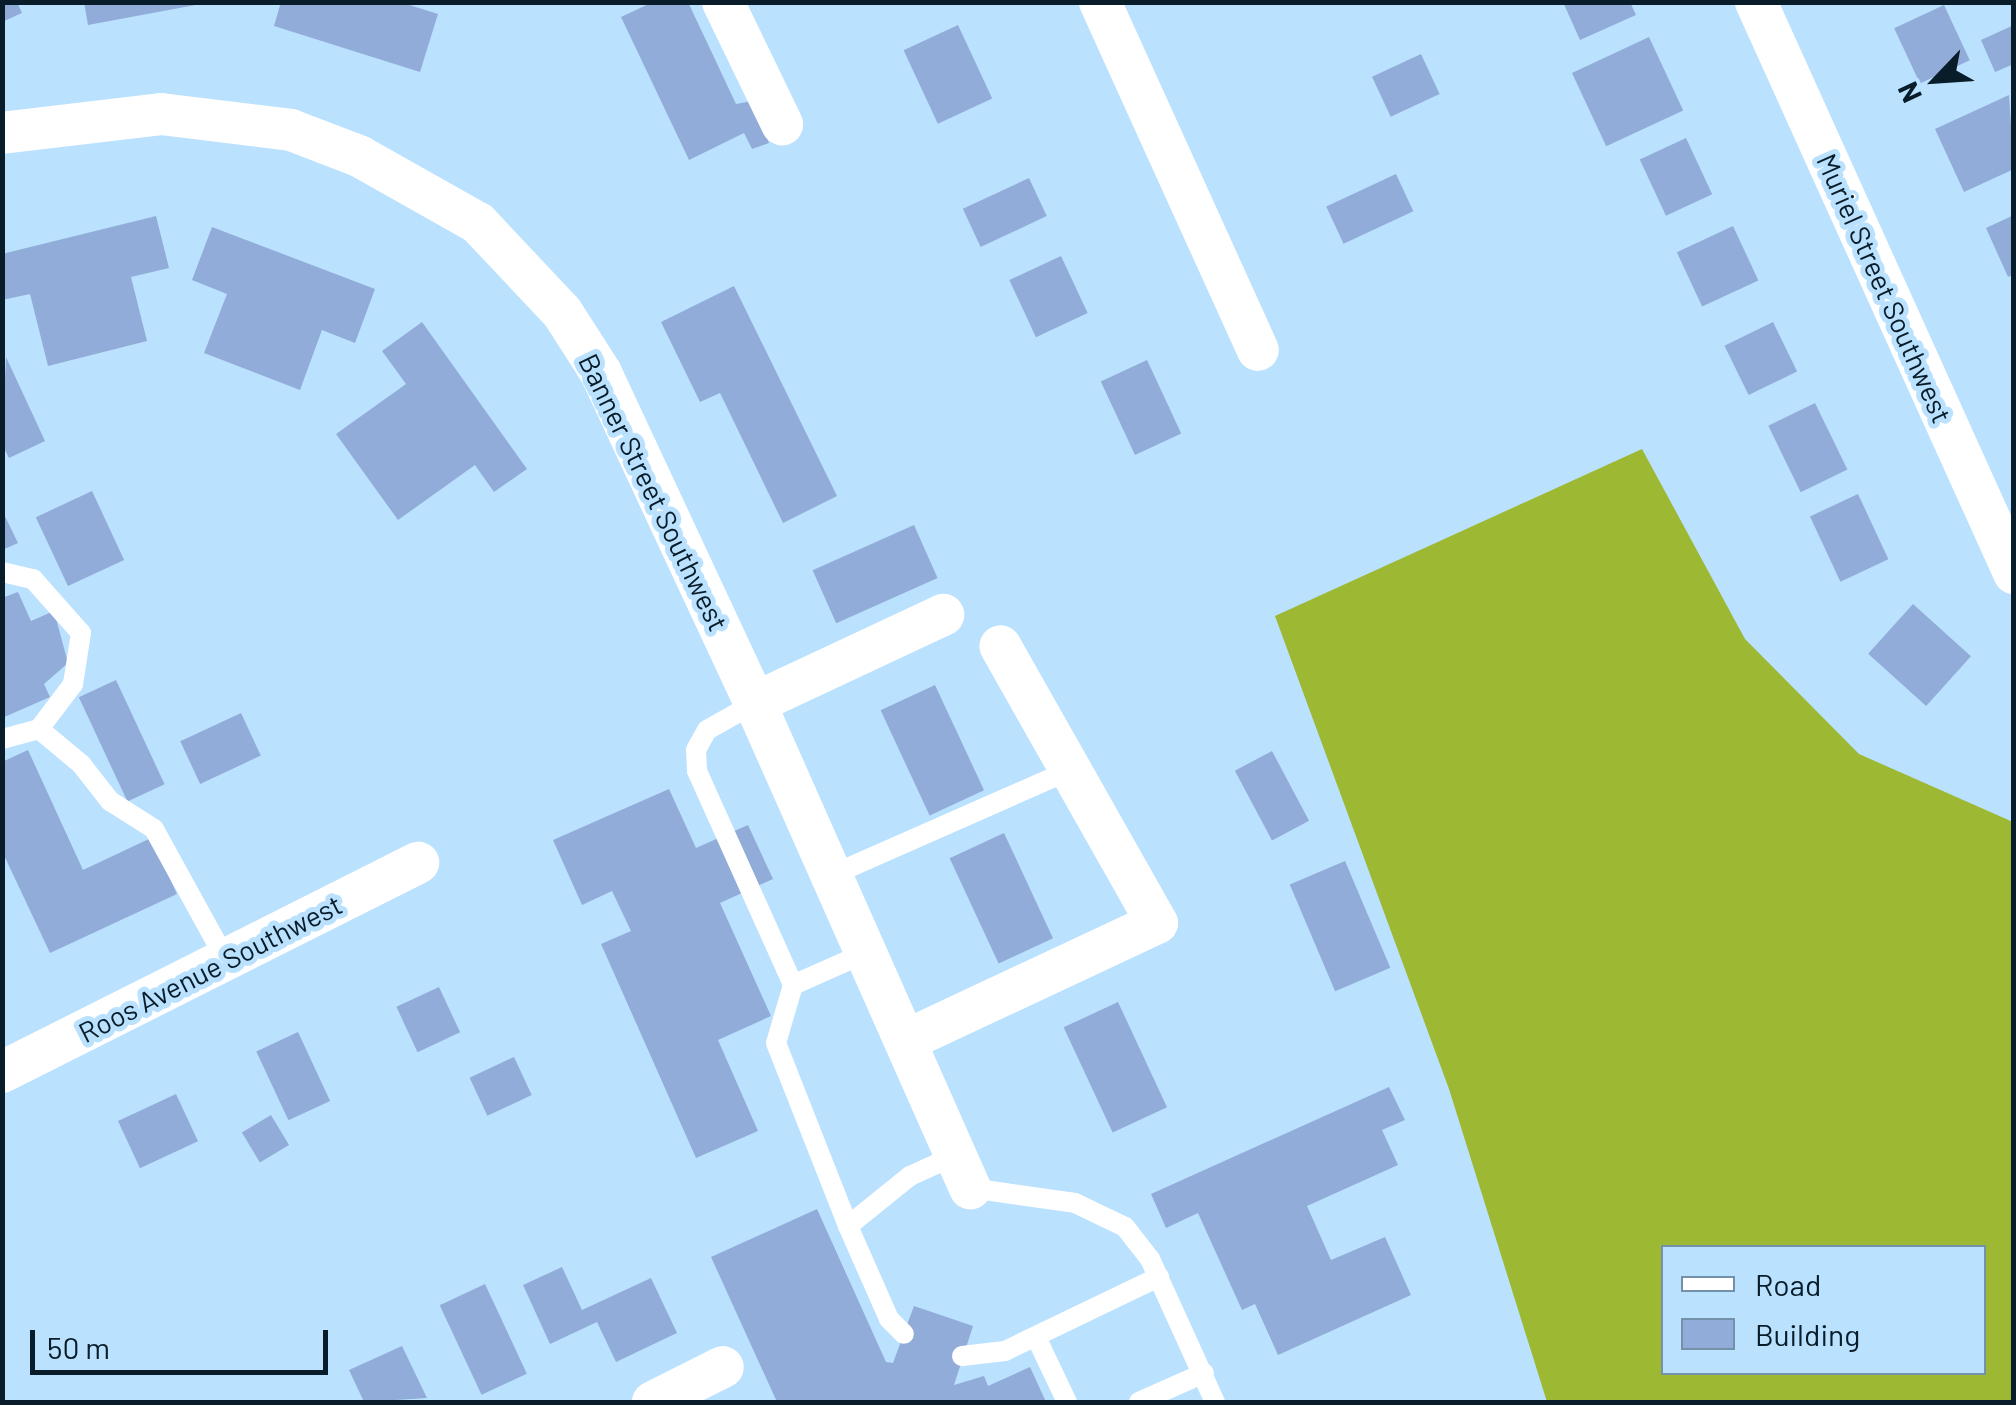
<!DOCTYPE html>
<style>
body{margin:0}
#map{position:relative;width:2016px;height:1405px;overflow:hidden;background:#bae1fe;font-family:Barlow,sans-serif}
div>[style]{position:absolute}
.forest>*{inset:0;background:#9db833}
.building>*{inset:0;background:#92acd9;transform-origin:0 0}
.service>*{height:20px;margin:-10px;padding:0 10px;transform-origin:10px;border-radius:10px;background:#fff}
.minor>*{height:42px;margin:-21px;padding:0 21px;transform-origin:21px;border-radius:21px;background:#fff}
span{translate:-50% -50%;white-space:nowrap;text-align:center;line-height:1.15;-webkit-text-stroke:10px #bae1fe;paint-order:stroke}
.street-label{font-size:28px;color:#081c29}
.frame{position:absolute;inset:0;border:5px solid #081c29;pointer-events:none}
.legend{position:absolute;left:1661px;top:1245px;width:325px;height:130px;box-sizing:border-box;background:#bae1fe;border:2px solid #7392a9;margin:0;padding:12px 18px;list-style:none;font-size:30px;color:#081c29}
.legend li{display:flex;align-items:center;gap:20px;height:50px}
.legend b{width:50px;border:2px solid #7392a9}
.north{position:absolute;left:1886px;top:30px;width:100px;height:100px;-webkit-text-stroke:8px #bae1fe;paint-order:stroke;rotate:245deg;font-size:28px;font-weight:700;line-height:40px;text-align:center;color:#081c29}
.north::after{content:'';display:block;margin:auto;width:35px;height:45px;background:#081c29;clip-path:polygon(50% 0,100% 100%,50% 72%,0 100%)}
.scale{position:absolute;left:30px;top:1330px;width:298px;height:45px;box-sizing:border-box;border:5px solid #081c29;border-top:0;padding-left:12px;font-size:30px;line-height:35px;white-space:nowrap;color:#081c29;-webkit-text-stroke:8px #bae1fe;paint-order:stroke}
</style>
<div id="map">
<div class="forest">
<div style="clip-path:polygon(evenodd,1642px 449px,1745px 639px,1859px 754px,2013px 822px,2013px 1402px,1547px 1402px,1449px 1089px,1275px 616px,1642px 449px,1664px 1248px,1984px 1248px,1984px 1372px,1664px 1372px,1664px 1248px)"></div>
</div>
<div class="building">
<div style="clip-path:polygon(2px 2px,17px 2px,22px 13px,2px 22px)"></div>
<div style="clip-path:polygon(84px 2px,201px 2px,201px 4px,88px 25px)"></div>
<div style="clip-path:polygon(281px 2px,400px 2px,438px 14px,420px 72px,274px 26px)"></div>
<div style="clip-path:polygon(653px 2px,688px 2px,736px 104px,752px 101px,769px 143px,752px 149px,744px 133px,689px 160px,621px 17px)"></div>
<div style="clip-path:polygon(1563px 2px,1630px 2px,1636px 15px,1580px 40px)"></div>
<div style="left:1944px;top:5px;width:61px;height:55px;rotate:65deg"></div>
<div style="left:958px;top:25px;width:81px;height:60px;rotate:65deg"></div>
<div style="clip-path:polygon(2014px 25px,2014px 64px,1995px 72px,1981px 40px)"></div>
<div style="left:1649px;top:37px;width:81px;height:85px;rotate:65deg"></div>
<div style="left:1421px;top:54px;width:44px;height:54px;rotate:65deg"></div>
<div style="clip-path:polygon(2009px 95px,2014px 169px,1964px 192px,1935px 129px)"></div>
<div style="left:1686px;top:138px;width:62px;height:51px;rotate:65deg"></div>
<div style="left:1396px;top:174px;width:41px;height:77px;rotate:65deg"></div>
<div style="left:1029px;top:178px;width:42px;height:73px;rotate:65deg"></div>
<div style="clip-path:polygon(2014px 215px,2014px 274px,2008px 277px,1986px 228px)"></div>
<div style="clip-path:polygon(156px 216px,169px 268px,131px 277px,147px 341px,48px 366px,30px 294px,2px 300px,2px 254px)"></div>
<div style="left:1733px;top:226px;width:60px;height:62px;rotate:65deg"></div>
<div style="clip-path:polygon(212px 227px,375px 289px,355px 343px,322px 330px,300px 390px,204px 353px,227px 294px,192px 280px)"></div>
<div style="left:1061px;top:256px;width:63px;height:57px;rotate:65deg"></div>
<div style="clip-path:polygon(734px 286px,837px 496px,783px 523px,720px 393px,700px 402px,661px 322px)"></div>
<div style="clip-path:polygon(422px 322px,527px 469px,494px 492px,475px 465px,398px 520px,336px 434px,406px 384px,382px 351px)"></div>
<div style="left:1773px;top:322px;width:55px;height:54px;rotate:64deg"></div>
<div style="clip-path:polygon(6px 357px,45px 441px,9px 458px,2px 444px)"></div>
<div style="left:1147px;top:360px;width:81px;height:51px;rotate:65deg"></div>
<div style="left:1815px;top:403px;width:74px;height:52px;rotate:64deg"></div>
<div style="left:92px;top:491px;width:76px;height:62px;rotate:65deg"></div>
<div style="left:1858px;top:494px;width:72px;height:53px;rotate:65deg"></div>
<div style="clip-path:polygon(2px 510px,18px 543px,2px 550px)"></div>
<div style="left:914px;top:525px;width:58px;height:111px;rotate:66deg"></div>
<div style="clip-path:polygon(18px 592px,31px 621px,54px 611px,68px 663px,44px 684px,50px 697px,2px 718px,2px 598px)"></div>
<div style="left:1913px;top:604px;width:78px;height:67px;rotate:42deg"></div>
<div style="left:116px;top:680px;width:115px;height:41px;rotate:65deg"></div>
<div style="left:935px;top:685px;width:116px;height:60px;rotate:65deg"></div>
<div style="left:241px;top:713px;width:47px;height:67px;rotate:65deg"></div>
<div style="clip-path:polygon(28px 750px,83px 870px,151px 838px,177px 894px,50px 953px,2px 851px,2px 762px)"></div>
<div style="left:1272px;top:751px;width:79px;height:42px;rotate:62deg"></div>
<div style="clip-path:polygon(669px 789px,696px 848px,748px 825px,773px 879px,720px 903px,771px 1016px,718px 1040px,758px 1131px,696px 1158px,601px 944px,631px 931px,612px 891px,582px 905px,553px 840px)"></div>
<div style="left:1004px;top:833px;width:116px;height:60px;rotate:65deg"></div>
<div style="left:1345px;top:861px;width:116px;height:60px;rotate:67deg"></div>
<div style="left:439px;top:987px;width:50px;height:47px;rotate:65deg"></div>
<div style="left:1118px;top:1002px;width:116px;height:60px;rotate:65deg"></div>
<div style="left:298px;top:1032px;width:76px;height:46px;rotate:65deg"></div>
<div style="left:514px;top:1057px;width:42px;height:49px;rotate:65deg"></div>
<div style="clip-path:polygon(1389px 1087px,1405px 1120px,1382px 1130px,1398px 1165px,1307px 1206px,1331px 1260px,1385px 1237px,1411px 1295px,1278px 1355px,1255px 1304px,1242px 1310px,1198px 1213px,1166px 1228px,1151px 1194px)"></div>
<div style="left:176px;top:1094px;width:52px;height:64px;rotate:65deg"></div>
<div style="left:271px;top:1115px;width:35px;height:34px;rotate:59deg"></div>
<div style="clip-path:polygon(817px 1209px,886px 1362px,893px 1363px,914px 1306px,973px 1326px,954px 1385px,984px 1376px,988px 1386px,1030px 1367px,1046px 1402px,777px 1402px,711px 1257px)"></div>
<div style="clip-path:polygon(562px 1267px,582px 1310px,651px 1278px,677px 1333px,616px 1362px,597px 1322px,550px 1344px,523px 1285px)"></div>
<div style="left:485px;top:1284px;width:99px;height:50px;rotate:65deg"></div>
<div style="clip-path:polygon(402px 1346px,427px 1398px,364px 1402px,349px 1370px)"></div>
</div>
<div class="service">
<div style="left:2px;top:572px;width:32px;rotate:13deg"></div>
<div style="left:33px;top:579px;width:72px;rotate:48.4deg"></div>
<div style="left:81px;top:633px;width:52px;rotate:98.9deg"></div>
<div style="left:73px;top:684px;width:56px;rotate:127.1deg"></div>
<div style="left:755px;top:703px;width:55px;rotate:150.6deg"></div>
<div style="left:707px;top:730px;width:23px;rotate:119deg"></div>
<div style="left:696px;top:750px;width:21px;rotate:87deg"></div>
<div style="left:697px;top:771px;width:235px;rotate:65.8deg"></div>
<div style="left:793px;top:985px;width:60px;rotate:106.3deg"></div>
<div style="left:776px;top:1043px;width:197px;rotate:68.5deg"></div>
<div style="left:848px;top:1226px;width:102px;rotate:66.2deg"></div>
<div style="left:889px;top:1319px;width:21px;rotate:45deg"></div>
<div style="left:2px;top:739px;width:38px;rotate:-15deg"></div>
<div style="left:39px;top:729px;width:55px;rotate:39.8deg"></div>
<div style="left:81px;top:764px;width:47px;rotate:51.9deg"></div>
<div style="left:110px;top:801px;width:52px;rotate:32.5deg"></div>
<div style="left:154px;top:829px;width:149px;rotate:61.2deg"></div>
<div style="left:832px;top:875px;width:262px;rotate:-23.8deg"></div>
<div style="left:793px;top:985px;width:81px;rotate:-24deg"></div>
<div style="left:970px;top:1188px;width:106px;rotate:8.1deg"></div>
<div style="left:1075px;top:1203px;width:55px;rotate:25.6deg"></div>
<div style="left:1125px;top:1227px;width:41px;rotate:52deg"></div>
<div style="left:1150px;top:1259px;width:157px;rotate:65.6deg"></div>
<div style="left:848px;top:1226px;width:80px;rotate:-38.9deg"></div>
<div style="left:910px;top:1176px;width:51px;rotate:-24.5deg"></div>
<div style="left:1036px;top:1337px;width:72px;rotate:64.5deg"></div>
<div style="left:962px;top:1356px;width:43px;rotate:-6.6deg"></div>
<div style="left:1005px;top:1351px;width:171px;rotate:-25.7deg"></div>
<div style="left:1139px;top:1402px;width:71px;rotate:-24deg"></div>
</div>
<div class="minor">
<div style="left:723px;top:2px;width:136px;rotate:64.2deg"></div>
<div style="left:1100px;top:2px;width:382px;rotate:65.6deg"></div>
<div style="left:1756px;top:2px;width:627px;rotate:65.68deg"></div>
<div style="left:2px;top:133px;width:160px;rotate:-6.8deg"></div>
<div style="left:161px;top:114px;width:131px;rotate:7deg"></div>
<div style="left:291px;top:130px;width:73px;rotate:20.9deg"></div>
<div style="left:359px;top:156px;width:137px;rotate:29.4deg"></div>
<div style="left:478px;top:223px;width:122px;rotate:46.7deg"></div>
<div style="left:562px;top:312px;width:72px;rotate:57.4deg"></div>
<div style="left:601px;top:373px;width:364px;rotate:65deg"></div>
<div style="left:755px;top:703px;width:531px;rotate:66.09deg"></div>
<div style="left:755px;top:703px;width:208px;rotate:-25.1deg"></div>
<div style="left:907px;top:1040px;width:276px;rotate:-25.1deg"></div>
<div style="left:1157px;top:923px;width:318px;rotate:-119.5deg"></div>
<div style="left:2px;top:1072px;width:466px;rotate:-26.7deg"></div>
<div style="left:653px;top:1402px;width:78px;rotate:-26.6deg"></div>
</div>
<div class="street-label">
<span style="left:1885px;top:288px;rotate:66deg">Muriel Street Southwest</span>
<span style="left:654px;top:492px;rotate:64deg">Banner Street Southwest</span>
<span style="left:210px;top:968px;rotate:-27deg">Roos Avenue Southwest</span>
</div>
<div class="frame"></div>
<ul class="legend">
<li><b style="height:12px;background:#fff"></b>Road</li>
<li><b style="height:28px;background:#92acd9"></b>Building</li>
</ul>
<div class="north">N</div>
<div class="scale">50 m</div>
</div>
